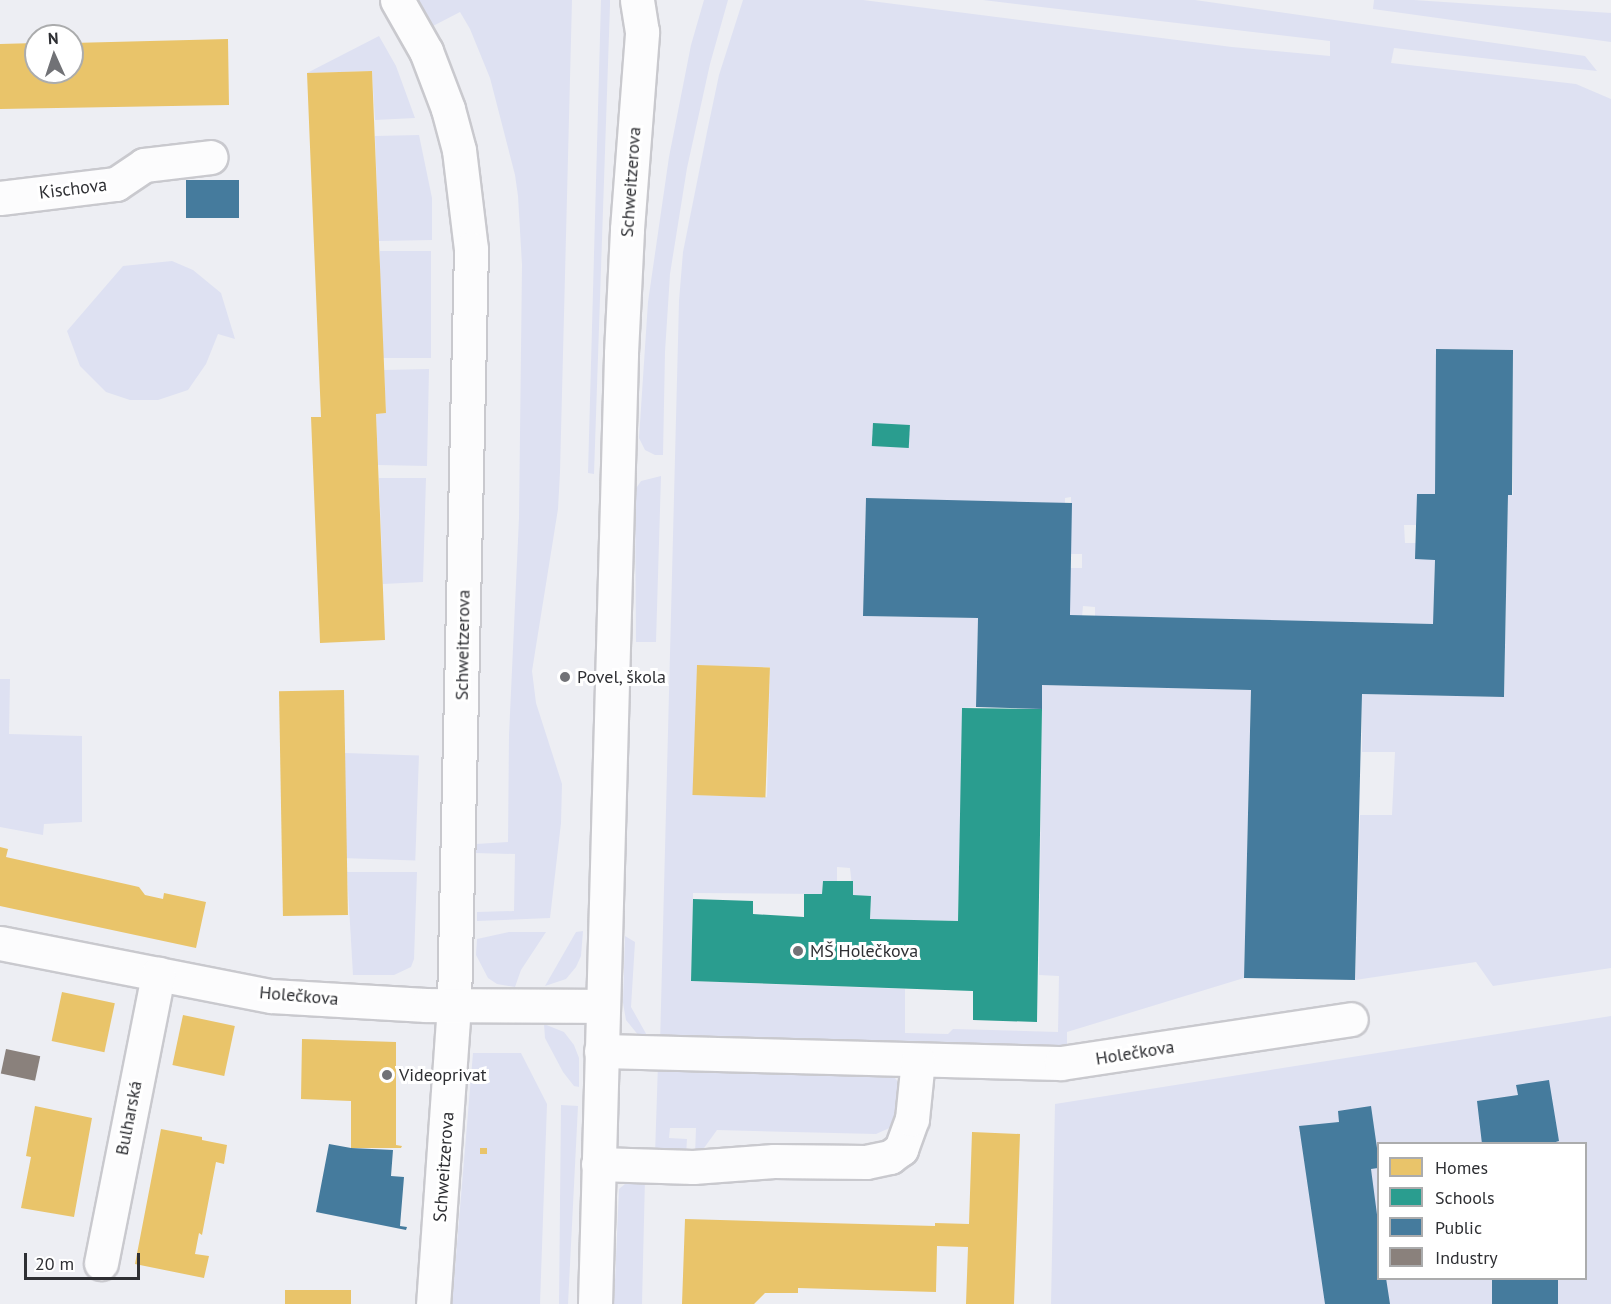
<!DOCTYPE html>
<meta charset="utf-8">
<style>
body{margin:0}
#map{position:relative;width:1611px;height:1304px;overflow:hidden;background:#edeef3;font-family:"PT Sans",sans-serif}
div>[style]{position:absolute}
.green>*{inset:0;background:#dee1f2;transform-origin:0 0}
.homes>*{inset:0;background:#e9c46a;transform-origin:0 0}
.schools>*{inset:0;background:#2a9d8f;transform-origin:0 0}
.public>*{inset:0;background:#457b9d;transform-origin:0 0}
.industry>*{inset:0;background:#8a817c;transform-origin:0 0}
.roads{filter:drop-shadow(2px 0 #c9c9ce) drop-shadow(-2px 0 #c9c9ce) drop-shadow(0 2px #c9c9ce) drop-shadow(0 -2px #c9c9ce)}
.minor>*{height:33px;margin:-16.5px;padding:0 16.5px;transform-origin:16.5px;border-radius:16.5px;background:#fcfcfd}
.dots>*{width:16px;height:16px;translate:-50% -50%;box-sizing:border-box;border:3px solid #fff;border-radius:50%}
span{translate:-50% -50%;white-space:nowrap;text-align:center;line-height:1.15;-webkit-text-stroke:6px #fff;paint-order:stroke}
.street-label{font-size:18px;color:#2e2f33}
.poi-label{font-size:18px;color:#2e2f33}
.left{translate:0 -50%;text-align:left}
.legend{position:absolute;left:1377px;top:1142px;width:210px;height:138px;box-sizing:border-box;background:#fff;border:2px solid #abacad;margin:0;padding:8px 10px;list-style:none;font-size:18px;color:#2e2f33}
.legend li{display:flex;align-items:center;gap:12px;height:30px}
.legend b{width:30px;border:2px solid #abacad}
.north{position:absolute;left:24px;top:24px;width:60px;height:60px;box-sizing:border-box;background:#fff;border:2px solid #abacad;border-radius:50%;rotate:357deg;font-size:16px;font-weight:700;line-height:24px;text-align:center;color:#2e2f33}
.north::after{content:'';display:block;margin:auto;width:21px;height:27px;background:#717276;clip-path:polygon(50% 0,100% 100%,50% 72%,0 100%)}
.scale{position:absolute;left:24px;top:1253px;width:116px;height:27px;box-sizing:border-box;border:3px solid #2e2f33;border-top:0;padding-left:8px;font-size:18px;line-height:21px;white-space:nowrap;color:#2e2f33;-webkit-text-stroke:4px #fff;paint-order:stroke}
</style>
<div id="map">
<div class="green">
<div style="clip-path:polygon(417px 0,572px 0,560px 472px,558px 509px,532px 671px,536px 703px,562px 784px,561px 823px,550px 918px,477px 921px,477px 912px,514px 911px,515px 854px,475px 853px,476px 844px,508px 842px,509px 735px,519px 518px,522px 265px,518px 196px,515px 175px,490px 78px,470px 29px,460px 12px,433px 26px)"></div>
<div style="clip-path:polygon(601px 0,610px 0,610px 5px,594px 474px,588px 473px)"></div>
<div style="clip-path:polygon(704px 0,728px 0,710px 64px,687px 168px,670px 274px,665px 352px,663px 455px,655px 455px,645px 450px,639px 438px,648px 302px,669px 157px,691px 45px)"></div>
<div style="clip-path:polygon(evenodd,743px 0,863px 0,1232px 47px,1330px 56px,1330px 41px,983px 0,1195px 0,1585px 56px,1597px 71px,1394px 48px,1391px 63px,1576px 84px,1611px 99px,1611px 968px,1493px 986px,1476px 962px,1355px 980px,1360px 815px,1392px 815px,1395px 752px,1362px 752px,1362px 694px,1504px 697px,1508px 495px,1513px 495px,1513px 350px,1437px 349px,1435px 494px,1417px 494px,1417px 525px,1404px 525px,1405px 543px,1416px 543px,1435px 560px,1433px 624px,1095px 617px,1095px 607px,1083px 606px,1082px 617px,1070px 615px,1069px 568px,1082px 568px,1082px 554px,1070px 554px,1071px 497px,1065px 498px,1065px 505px,866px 498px,863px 616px,978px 618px,976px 707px,963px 708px,958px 921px,870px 919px,871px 897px,853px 895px,850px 868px,837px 867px,837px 881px,823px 881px,822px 894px,693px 893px,691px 981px,905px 989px,905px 1033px,948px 1034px,953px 1029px,1058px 1032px,1059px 976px,1039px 975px,1042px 685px,1251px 690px,1244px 978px,1067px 1032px,1067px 1046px,1058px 1051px,660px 1045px,679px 301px,683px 252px,707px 132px,719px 75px,743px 0,697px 666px,770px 667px,767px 797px,695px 795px,697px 666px)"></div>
<div style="clip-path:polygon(1374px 0,1414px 0,1611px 13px,1611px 42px,1373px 9px)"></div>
<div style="clip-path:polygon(379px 36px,396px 66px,415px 118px,375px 120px,372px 71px,307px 73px)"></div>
<div style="clip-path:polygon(419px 135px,432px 198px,432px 240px,379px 241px,375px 136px)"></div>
<div style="left:380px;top:251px;width:51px;height:107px"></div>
<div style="clip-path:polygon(172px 261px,193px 270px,221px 293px,235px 339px,218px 334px,206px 364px,188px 390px,158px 400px,130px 400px,106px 392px,80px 366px,67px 331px,123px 266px)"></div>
<div style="clip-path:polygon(429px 369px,427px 466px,378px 465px,376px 414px,386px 413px,384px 370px)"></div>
<div style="clip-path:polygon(661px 476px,656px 642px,636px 642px,635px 490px,641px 481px)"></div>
<div style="clip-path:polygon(379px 478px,426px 478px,423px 582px,383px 584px)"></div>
<div style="clip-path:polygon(0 679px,10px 679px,9px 734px,82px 736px,82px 822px,44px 824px,43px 835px,0 827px)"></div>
<div style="left:345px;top:753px;width:74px;height:105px;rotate:2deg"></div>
<div style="clip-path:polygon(347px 872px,417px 872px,414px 959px,411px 967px,394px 975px,353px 975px)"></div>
<div style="clip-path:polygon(583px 931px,581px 956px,576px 967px,566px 979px,545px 986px,576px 932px)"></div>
<div style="clip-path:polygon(509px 932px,546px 932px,521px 970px,515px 987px,497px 984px,488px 978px,476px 955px,477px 939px)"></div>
<div style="clip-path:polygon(625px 936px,635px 942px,631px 1007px,649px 1039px,639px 1036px,626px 1020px,623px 1003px)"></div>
<div style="clip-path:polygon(evenodd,1611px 1016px,1611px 1304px,1051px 1304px,1055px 1104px,1611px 1016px,1378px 1144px,1586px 1144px,1586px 1278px,1378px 1278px,1378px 1144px)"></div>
<div style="clip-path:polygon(544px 1024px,564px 1032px,574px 1045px,579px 1058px,579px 1087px,574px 1086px,563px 1072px,545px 1038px)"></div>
<div style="clip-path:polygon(473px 1053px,521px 1053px,547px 1104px,540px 1304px,452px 1304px)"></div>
<div style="clip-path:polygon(658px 1063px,892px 1074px,898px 1082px,900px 1105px,894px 1126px,876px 1134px,717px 1130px,704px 1148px,695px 1155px,696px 1128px,670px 1128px,669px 1138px,687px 1139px,686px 1156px,655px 1155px)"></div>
<div style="clip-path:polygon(561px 1105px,578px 1106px,568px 1304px,559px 1304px)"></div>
<div style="clip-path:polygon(645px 1178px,642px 1304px,614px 1304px,619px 1189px,631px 1179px)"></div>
</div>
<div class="homes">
<div style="clip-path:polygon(228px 39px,229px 105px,0 109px,0 44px,36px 43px,36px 72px,72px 72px,72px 43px)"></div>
<div style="clip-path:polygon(372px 71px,386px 413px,376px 414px,385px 640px,320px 643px,311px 417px,321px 417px,307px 73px)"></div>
<div style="left:697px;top:665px;width:73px;height:130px;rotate:2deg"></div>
<div style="left:344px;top:690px;width:225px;height:65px;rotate:89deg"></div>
<div style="clip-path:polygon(0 847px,8px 849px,6px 857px,139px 887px,145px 895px,163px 899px,164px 893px,206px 902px,196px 948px,0 906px)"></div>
<div style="left:62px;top:992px;width:54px;height:50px;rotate:12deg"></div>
<div style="left:183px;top:1015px;width:53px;height:51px;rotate:12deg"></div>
<div style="clip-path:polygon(302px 1039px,396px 1042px,396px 1145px,402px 1146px,401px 1148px,351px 1148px,351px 1101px,301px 1099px)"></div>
<div style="clip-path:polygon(35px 1106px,92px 1118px,74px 1217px,21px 1208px,31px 1157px,26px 1156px)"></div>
<div style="clip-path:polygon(161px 1129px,202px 1137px,202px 1140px,227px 1145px,224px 1164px,216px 1162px,202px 1235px,199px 1233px,195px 1254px,209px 1256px,204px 1278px,135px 1264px)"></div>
<div style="clip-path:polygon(972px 1132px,1020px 1134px,1014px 1304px,966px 1304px,968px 1247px,937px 1246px,936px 1292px,798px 1288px,798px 1293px,765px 1293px,754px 1304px,682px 1304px,685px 1219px,935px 1226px,935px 1223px,969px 1224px)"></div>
<div style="left:480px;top:1148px;width:7px;height:6px"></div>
<div style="left:351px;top:1290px;width:14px;height:66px;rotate:90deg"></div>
</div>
<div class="schools">
<div style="left:873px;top:423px;width:37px;height:23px;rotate:3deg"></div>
<div style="clip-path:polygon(962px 708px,1042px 709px,1037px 1022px,973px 1020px,973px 991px,691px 981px,693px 899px,753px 901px,753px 914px,804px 917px,804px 894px,822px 894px,823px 881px,853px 881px,853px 895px,871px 896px,870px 919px,958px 921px)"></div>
</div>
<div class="public">
<div style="left:186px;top:180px;width:53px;height:38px"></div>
<div style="clip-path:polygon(1436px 349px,1513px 350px,1512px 495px,1508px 495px,1504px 697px,1362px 694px,1355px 980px,1244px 978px,1251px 690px,1042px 685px,1042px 709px,976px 707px,978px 618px,863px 616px,866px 498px,1072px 503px,1070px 615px,1433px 624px,1435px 560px,1415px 559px,1417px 494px,1435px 494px)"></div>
<div style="clip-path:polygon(1549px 1080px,1559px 1141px,1549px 1144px,1482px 1144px,1477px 1101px,1518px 1095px,1516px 1085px)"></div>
<div style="clip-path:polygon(1371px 1106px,1378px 1155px,1378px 1168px,1371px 1169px,1378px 1222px,1378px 1278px,1386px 1278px,1390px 1304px,1325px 1304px,1299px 1126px,1339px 1122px,1338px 1111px)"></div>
<div style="clip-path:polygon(329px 1144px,351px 1148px,393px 1150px,391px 1176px,404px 1177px,400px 1226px,407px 1227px,406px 1230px,316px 1212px)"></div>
<div style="left:1492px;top:1278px;width:66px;height:26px"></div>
</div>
<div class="industry">
<div style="left:6px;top:1049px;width:35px;height:25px;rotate:12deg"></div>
</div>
<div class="roads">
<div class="minor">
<div style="left:397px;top:0;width:59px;rotate:60.4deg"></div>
<div style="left:426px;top:51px;width:62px;rotate:69.2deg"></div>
<div style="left:448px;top:109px;width:42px;rotate:75deg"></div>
<div style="left:459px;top:150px;width:100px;rotate:83.1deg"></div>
<div style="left:471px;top:249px;width:756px;rotate:91.29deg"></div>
<div style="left:454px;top:1005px;width:300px;rotate:94deg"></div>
<div style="left:0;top:198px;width:117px;rotate:-6.9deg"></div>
<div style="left:116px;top:184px;width:34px;rotate:-34deg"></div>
<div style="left:144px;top:165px;width:67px;rotate:-6.8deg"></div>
<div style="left:0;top:943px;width:276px;rotate:11.1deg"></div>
<div style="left:271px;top:996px;width:155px;rotate:3.3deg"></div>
<div style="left:426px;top:1005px;width:177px;rotate:0.3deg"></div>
<div style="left:601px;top:1051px;width:460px;rotate:1.5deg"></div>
<div style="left:1061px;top:1063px;width:293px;rotate:-8.6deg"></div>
<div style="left:598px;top:1164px;width:95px;rotate:1.8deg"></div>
<div style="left:693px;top:1167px;width:81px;rotate:-4.2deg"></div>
<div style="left:774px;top:1161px;width:92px;rotate:0.6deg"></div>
<div style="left:866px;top:1162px;width:25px;rotate:-12deg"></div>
<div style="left:890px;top:1157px;width:14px;rotate:-36deg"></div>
<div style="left:901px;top:1149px;width:32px;rotate:-70deg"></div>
<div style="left:912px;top:1119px;width:59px;rotate:-84.2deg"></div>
<div style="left:101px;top:1263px;width:295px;rotate:-78.8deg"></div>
<div style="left:595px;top:1304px;width:951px;rotate:-88.43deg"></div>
<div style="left:621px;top:353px;width:124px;rotate:-87.2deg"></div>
<div style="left:627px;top:229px;width:198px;rotate:-85.6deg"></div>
<div style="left:642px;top:32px;width:32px;rotate:-99deg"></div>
</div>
</div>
<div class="dots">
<div style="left:565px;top:677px;background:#717276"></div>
<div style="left:798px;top:951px;background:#717276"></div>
<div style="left:387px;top:1075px;background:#717276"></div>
</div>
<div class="street-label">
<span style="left:631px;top:182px;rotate:-86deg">Schweitzerova</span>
<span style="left:73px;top:189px;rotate:-7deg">Kischova</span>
<span style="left:463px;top:645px;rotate:-89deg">Schweitzerova</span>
<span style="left:299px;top:996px;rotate:5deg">Holečkova</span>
<span style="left:1135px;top:1053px;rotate:-9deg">Holečkova</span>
<span style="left:129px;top:1118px;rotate:-79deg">Bulharská</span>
<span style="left:444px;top:1167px;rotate:-86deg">Schweitzerova</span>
</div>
<div class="poi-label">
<span class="left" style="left:577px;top:677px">Povel, škola</span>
<span class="left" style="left:810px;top:951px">MŠ Holečkova</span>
<span class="left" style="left:399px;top:1075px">Videoprivat</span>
</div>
<ul class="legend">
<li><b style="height:16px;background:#e9c46a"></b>Homes</li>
<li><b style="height:16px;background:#2a9d8f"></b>Schools</li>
<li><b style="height:16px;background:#457b9d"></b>Public</li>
<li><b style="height:16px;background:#8a817c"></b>Industry</li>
</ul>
<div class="north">N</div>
<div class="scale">20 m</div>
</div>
